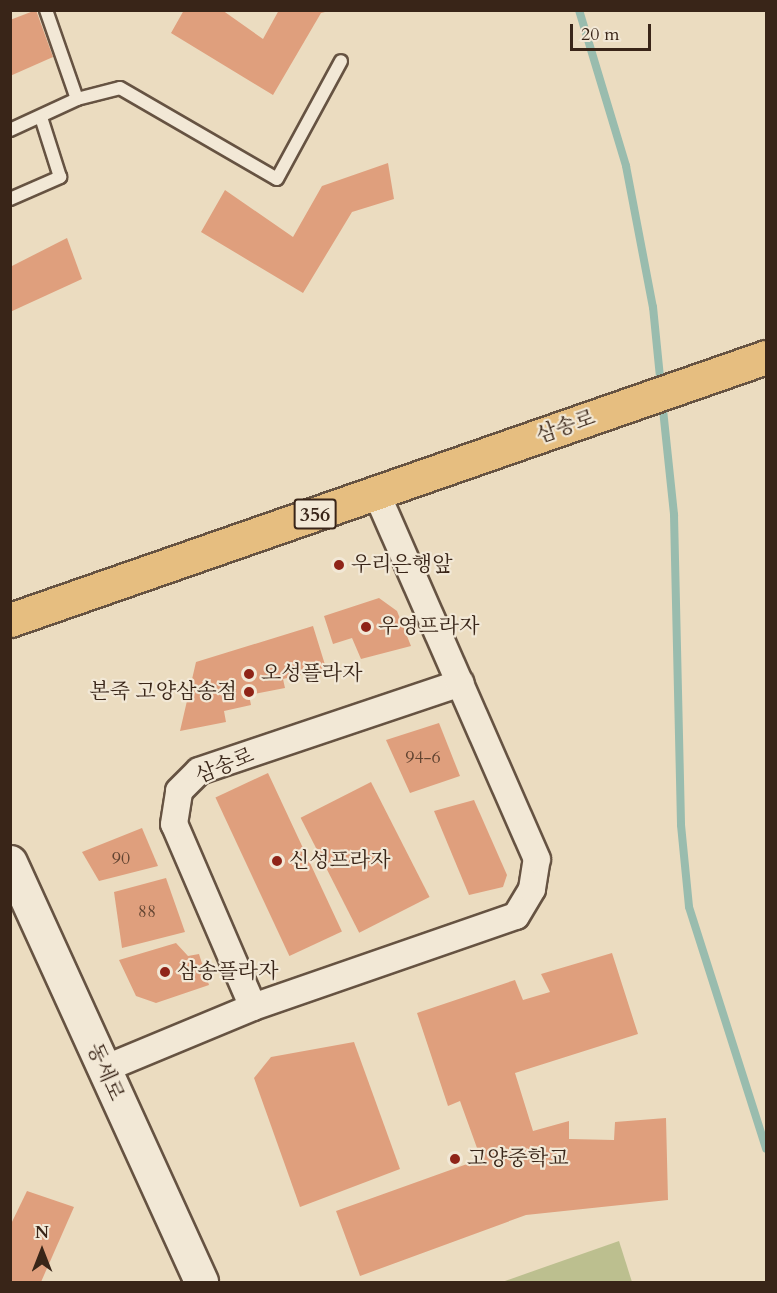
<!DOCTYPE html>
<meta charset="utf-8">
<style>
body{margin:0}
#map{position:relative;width:777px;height:1293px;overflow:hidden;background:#ebdcc0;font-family:Cardo,"Noto Serif KR",serif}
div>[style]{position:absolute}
.green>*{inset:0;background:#bcbf8f}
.stream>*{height:8px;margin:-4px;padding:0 4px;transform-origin:4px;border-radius:4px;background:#99bcae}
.building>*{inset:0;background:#df9f7d;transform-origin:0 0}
.roads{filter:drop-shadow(2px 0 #665342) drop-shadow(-2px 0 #665342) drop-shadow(0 2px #665342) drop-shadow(0 -2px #665342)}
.service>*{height:12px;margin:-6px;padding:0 6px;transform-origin:6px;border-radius:6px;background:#f2e8d6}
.minor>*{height:26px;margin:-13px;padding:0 13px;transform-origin:13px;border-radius:13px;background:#f2e8d6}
.secondary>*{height:33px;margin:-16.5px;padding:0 16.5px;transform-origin:16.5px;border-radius:16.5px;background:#f2e8d6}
.primary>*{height:33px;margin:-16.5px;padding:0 16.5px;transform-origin:16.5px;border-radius:16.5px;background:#e6be80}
.dots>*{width:16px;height:16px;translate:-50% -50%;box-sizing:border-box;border:3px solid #f2e8d6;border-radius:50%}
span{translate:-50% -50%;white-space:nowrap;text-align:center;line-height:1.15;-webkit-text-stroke:4.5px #f2e8d6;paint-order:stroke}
.number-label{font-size:18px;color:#624431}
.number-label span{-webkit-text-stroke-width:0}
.shield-label span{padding:2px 4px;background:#f2e8d6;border:2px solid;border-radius:4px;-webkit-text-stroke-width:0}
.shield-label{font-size:20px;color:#392518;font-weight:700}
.street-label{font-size:21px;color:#392518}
.poi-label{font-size:21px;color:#392518}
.left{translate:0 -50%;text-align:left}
.right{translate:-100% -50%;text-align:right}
.frame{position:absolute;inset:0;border:12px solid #392518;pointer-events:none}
.north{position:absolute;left:12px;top:1221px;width:60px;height:60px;-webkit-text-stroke:4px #f2e8d6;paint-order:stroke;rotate:0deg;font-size:16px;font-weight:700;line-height:24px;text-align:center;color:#392518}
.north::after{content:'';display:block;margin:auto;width:21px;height:27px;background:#392518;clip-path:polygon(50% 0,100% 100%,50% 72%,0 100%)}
.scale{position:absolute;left:570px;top:24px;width:81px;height:27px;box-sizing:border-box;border:3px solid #392518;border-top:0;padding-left:8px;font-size:18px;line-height:21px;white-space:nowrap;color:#392518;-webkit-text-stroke:4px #f2e8d6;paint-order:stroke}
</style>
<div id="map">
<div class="green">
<div style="clip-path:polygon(619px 1241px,632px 1282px,502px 1282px)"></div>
</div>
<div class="stream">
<div style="left:579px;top:10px;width:163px;rotate:73.2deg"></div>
<div style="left:626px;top:166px;width:144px;rotate:79.2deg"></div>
<div style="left:653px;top:307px;width:80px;rotate:84.3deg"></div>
<div style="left:662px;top:400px;width:116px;rotate:84deg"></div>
<div style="left:674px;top:515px;width:310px;rotate:88.7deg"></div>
<div style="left:681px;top:825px;width:82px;rotate:84.4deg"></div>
<div style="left:689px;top:907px;width:254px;rotate:72.3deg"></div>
</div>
<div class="building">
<div style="clip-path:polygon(36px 10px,53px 57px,10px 76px,10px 20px)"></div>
<div style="clip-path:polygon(184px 10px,222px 10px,263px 39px,279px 10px,329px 11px,321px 13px,273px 95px,171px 33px)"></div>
<div style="clip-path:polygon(388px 163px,394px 199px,352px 212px,303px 293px,201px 232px,225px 190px,293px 237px,322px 186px)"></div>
<div style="clip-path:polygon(67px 238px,82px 279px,10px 312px,10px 267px)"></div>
<div style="clip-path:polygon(379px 598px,397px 611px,411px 646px,361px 659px,352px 638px,333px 644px,324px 616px)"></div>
<div style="clip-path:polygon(313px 626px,326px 668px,283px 679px,285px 688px,249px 695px,251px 705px,224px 711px,226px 722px,180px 731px,196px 662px)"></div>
<div style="clip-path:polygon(439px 723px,460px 776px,410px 793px,386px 740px)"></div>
<div style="left:268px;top:773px;width:175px;height:58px;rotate:65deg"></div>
<div style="left:371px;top:782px;width:129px;height:79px;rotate:63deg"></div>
<div style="clip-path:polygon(474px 800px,507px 875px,503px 887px,469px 895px,434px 811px)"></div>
<div style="clip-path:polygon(142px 828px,158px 866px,99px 881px,82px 852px)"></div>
<div style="clip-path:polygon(166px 878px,185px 932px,122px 948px,114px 892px)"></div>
<div style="clip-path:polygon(176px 943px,188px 956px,199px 954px,209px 985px,156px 1003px,136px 996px,119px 960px)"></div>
<div style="clip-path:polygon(612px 953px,638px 1034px,515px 1073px,533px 1131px,569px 1121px,569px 1139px,614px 1140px,615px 1122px,666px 1118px,668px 1200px,526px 1215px,360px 1276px,336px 1211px,481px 1159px,460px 1101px,448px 1106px,417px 1013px,515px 980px,523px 1000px,550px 992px,541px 974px)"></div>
<div style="clip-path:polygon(354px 1042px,400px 1169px,300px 1207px,254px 1078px,271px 1057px)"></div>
<div style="clip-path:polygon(27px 1191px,74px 1207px,41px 1282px,10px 1282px,10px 1226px)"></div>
</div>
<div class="roads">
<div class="service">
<div style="left:46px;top:10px;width:94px;rotate:70.8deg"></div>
<div style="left:10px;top:130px;width:74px;rotate:-24.8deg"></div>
<div style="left:77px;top:99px;width:44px;rotate:-14.3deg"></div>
<div style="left:120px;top:88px;width:181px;rotate:30.1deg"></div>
<div style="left:277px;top:179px;width:134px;rotate:-61.5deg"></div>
<div style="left:10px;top:199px;width:55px;rotate:-23.7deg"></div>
<div style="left:60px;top:177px;width:63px;rotate:-107.6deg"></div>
</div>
<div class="minor">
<div style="left:253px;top:1007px;width:199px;rotate:-113.3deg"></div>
<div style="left:174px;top:824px;width:33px;rotate:-81deg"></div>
<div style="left:179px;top:791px;width:28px;rotate:-45deg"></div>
<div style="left:199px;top:771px;width:276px;rotate:-18.6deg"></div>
<div style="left:104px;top:1069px;width:161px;rotate:-22.6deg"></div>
<div style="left:253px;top:1007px;width:278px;rotate:-19.1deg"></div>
<div style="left:516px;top:916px;width:31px;rotate:-59deg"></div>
<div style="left:532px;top:889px;width:30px;rotate:-81deg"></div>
<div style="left:537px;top:859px;width:400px;rotate:-113.7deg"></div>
</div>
<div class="secondary">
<div style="left:10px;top:862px;width:461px;rotate:65.5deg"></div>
</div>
<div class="primary">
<div style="left:10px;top:620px;width:800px;rotate:-19.18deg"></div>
</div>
</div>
<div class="dots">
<div style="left:339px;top:565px;background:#8f2418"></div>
<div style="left:366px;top:627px;background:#8f2418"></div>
<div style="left:249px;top:674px;background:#8f2418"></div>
<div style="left:249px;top:692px;background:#8f2418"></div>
<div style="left:277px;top:861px;background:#8f2418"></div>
<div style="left:165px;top:972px;background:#8f2418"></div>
<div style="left:455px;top:1159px;background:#8f2418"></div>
</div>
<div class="number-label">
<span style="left:423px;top:758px">94-6</span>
<span style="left:121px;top:859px">90</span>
<span style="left:147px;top:912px">88</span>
</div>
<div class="shield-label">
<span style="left:315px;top:514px">356</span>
</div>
<div class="street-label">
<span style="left:566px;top:427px;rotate:-19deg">삼송로</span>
<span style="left:225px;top:766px;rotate:-22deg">삼송로</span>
<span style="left:105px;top:1072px;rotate:66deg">동세로</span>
</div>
<div class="poi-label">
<span class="left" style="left:351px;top:565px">우리은행앞</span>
<span class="left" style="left:378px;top:627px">우영프라자</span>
<span class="left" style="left:261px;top:674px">오성플라자</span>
<span class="right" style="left:237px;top:692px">본죽 고양삼송점</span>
<span class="left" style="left:289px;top:861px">신성프라자</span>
<span class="left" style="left:177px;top:972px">삼송플라자</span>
<span class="left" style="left:467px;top:1159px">고양중학교</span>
</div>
<div class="frame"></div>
<div class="north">N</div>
<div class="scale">20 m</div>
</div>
